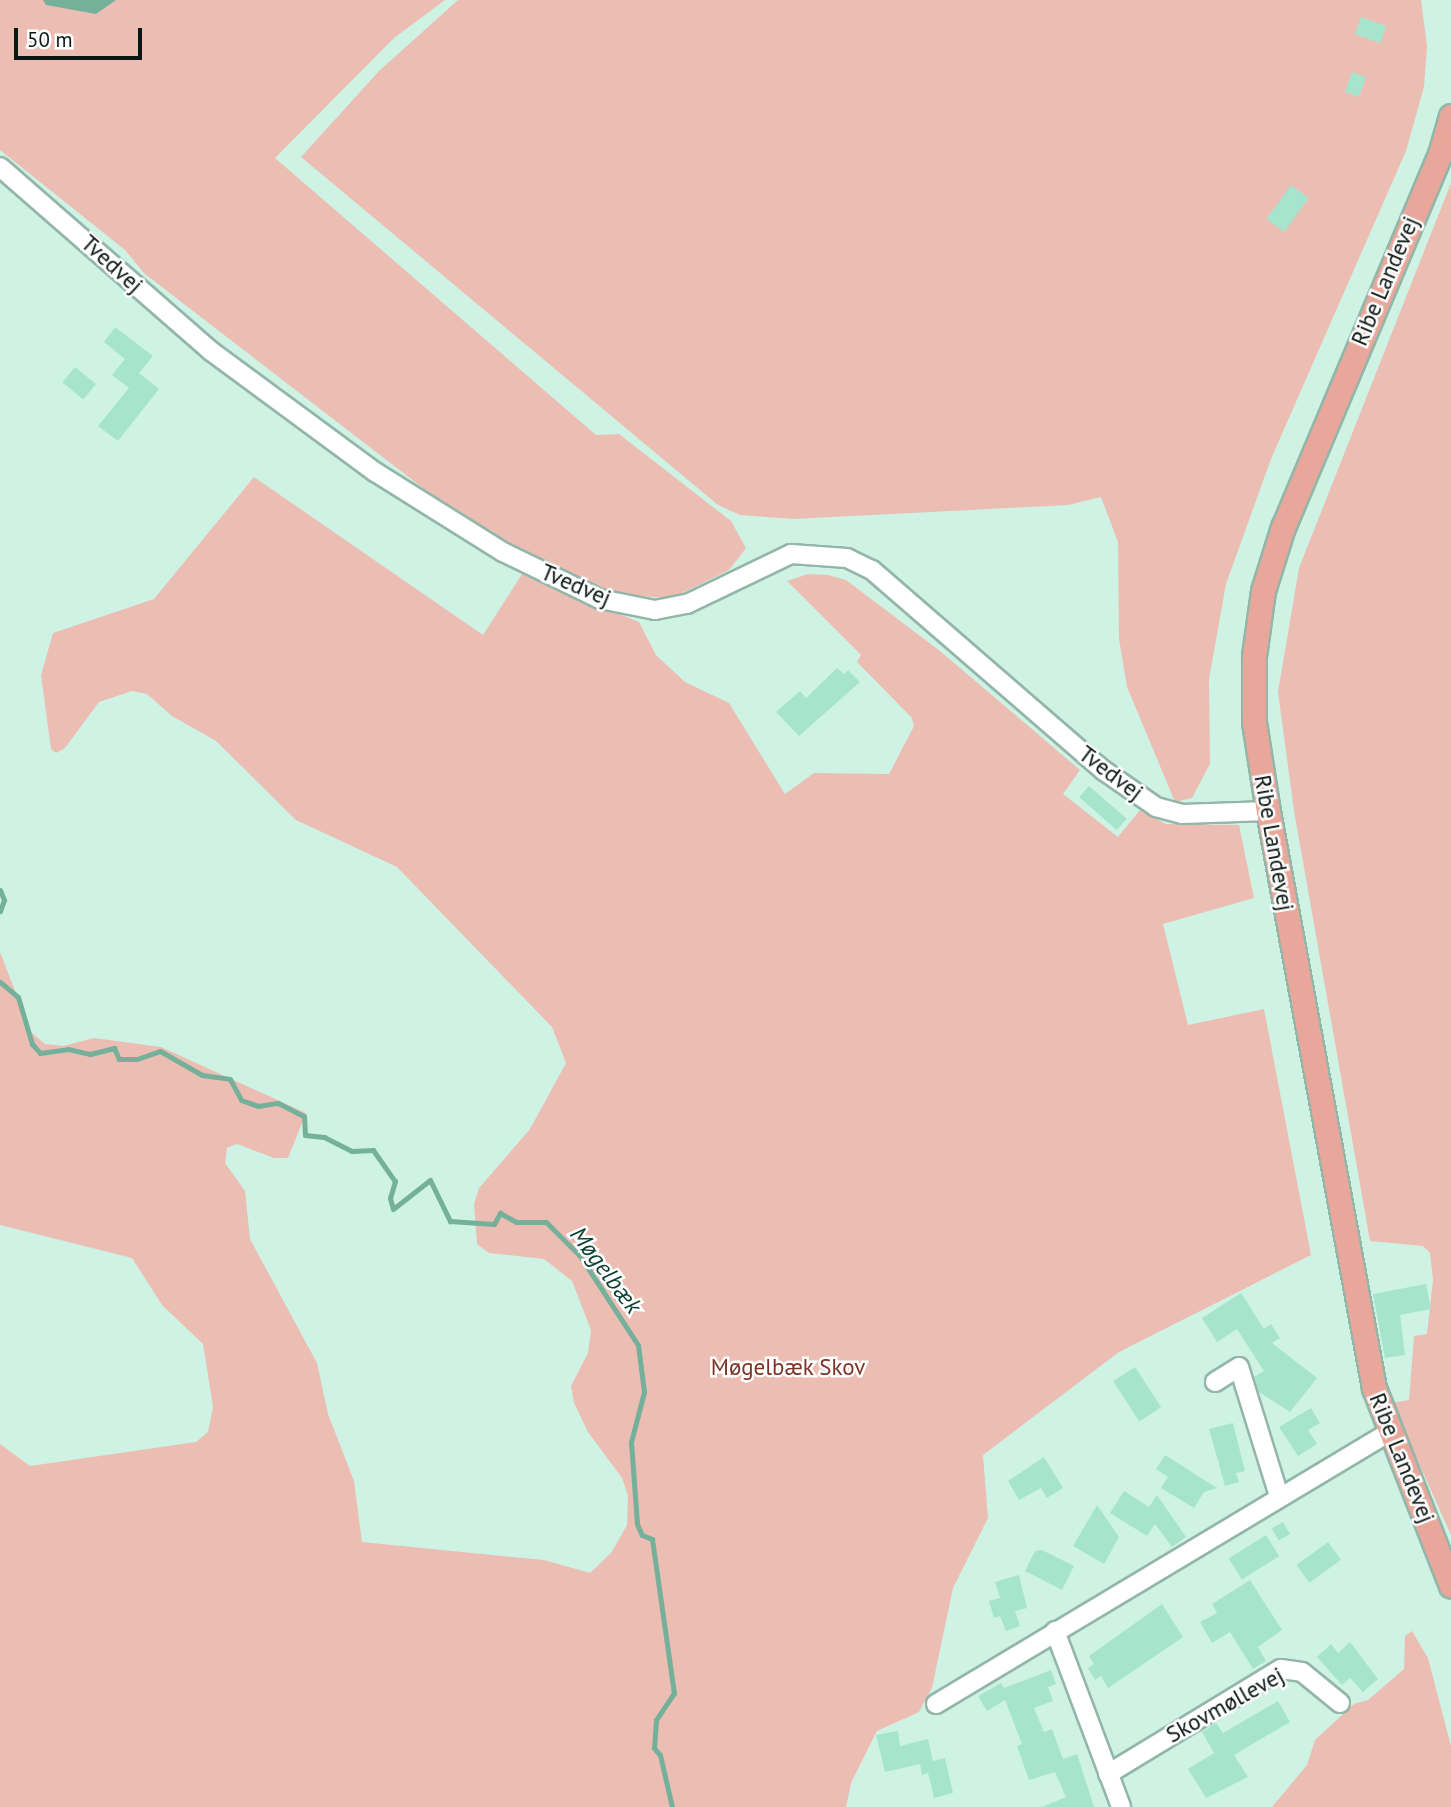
<!DOCTYPE html>
<meta charset="utf-8">
<style>
body{margin:0}
#map{position:relative;width:1451px;height:1807px;overflow:hidden;background:#cef3e5;font-family:"PT Sans",sans-serif}
div>[style]{position:absolute}
.green>*{inset:0;background:#ecbeb3}
.water>*{inset:0;background:#74b09a}
.stream>*{height:5px;margin:-2.5px;padding:0 2.5px;transform-origin:2.5px;border-radius:2.5px;background:#74b09a}
.building>*{inset:0;background:#a7e4cd;transform-origin:0 0}
.roads{filter:drop-shadow(2px 0 #93b6a9) drop-shadow(-2px 0 #93b6a9) drop-shadow(0 2px #93b6a9) drop-shadow(0 -2px #93b6a9)}
.minor>*{height:18px;margin:-9px;padding:0 9px;transform-origin:9px;border-radius:9px;background:#fff}
.major>*{height:23px;margin:-11.5px;padding:0 11.5px;transform-origin:11.5px;border-radius:11.5px;background:#e8a79a}
span{translate:-50% -50%;white-space:nowrap;text-align:center;line-height:1.15;-webkit-text-stroke:5px #fff;paint-order:stroke}
.street-label{font-size:23px;color:#0a1713}
.park-label{font-size:23px;color:#793426}
.water-label{font-size:24px;color:#0a4031;font-style:italic}
.scale{position:absolute;left:14px;top:28px;width:128px;height:32px;box-sizing:border-box;border:4px solid #0a1713;border-top:0;padding-left:9px;font-size:21px;line-height:24px;white-space:nowrap;color:#0a1713;-webkit-text-stroke:5px #fff;paint-order:stroke}
</style>
<div id="map">
<div class="green">
<div style="clip-path:polygon(0 0,445px 0,394px 38px,275px 158px,596px 435px,619px 434px,731px 521px,746px 548px,729px 570px,672px 598px,618px 595px,526px 553px,428px 492px,145px 274px,125px 250px,0 150px)"></div>
<div style="clip-path:polygon(458px 0,1421px 0,1427px 46px,1424px 87px,1406px 151px,1271px 459px,1226px 584px,1209px 679px,1210px 764px,1192px 798px,1175px 802px,1127px 687px,1119px 639px,1118px 542px,1101px 497px,1068px 505px,794px 519px,740px 515px,718px 505px,301px 157px,379px 71px)"></div>
<div style="clip-path:polygon(1451px 183px,1451px 1535px,1392px 1403px,1409px 1400px,1414px 1336px,1427px 1334px,1433px 1280px,1430px 1253px,1423px 1246px,1370px 1241px,1294px 811px,1278px 692px,1299px 568px)"></div>
<div style="clip-path:polygon(254px 477px,483px 635px,522px 574px,639px 622px,656px 655px,685px 682px,729px 703px,785px 794px,814px 773px,889px 774px,914px 726px,912px 718px,857px 662px,861px 655px,787px 581px,808px 574px,828px 575px,846px 580px,940px 651px,1080px 770px,1063px 794px,1118px 837px,1140px 810px,1166px 824px,1239px 825px,1254px 898px,1163px 924px,1188px 1025px,1264px 1009px,1311px 1255px,1119px 1352px,983px 1455px,988px 1518px,953px 1588px,932px 1688px,919px 1712px,877px 1731px,851px 1783px,846px 1807px,0 1807px,0 1444px,30px 1466px,196px 1442px,208px 1432px,213px 1407px,203px 1344px,162px 1305px,132px 1258px,0 1225px,0 952px,31px 1032px,45px 1044px,63px 1046px,94px 1038px,161px 1047px,306px 1113px,288px 1158px,274px 1158px,237px 1144px,227px 1148px,225px 1163px,245px 1191px,250px 1239px,317px 1363px,328px 1414px,354px 1481px,362px 1542px,544px 1560px,590px 1573px,611px 1553px,627px 1525px,628px 1496px,622px 1478px,588px 1432px,574px 1403px,571px 1386px,588px 1353px,591px 1330px,572px 1281px,544px 1259px,489px 1253px,477px 1244px,474px 1204px,479px 1188px,530px 1129px,566px 1063px,552px 1027px,397px 867px,296px 820px,216px 741px,172px 716px,147px 694px,132px 691px,99px 702px,65px 748px,56px 753px,51px 749px,41px 675px,53px 633px,154px 599px)"></div>
<div style="clip-path:polygon(1412px 1631px,1428px 1658px,1451px 1746px,1451px 1807px,1272px 1807px,1307px 1765px,1315px 1740px,1354px 1704px,1368px 1700px,1404px 1669px,1405px 1636px)"></div>
</div>
<div class="water">
<div style="clip-path:polygon(43px 0,116px 0,96px 14px,46px 5px)"></div>
</div>
<div class="stream">
<div style="left:0;top:890px;width:11px;rotate:68deg"></div>
<div style="left:4px;top:900px;width:12px;rotate:110deg"></div>
<div style="left:0;top:982px;width:23px;rotate:40deg"></div>
<div style="left:18px;top:997px;width:49px;rotate:73.4deg"></div>
<div style="left:32px;top:1044px;width:12px;rotate:48deg"></div>
<div style="left:40px;top:1053px;width:28px;rotate:-8deg"></div>
<div style="left:68px;top:1049px;width:23px;rotate:13deg"></div>
<div style="left:90px;top:1054px;width:25px;rotate:-14deg"></div>
<div style="left:114px;top:1048px;width:12px;rotate:66deg"></div>
<div style="left:119px;top:1059px;width:18px"></div>
<div style="left:137px;top:1059px;width:24px;rotate:-19deg"></div>
<div style="left:160px;top:1051px;width:48px;rotate:29.7deg"></div>
<div style="left:202px;top:1075px;width:28px;rotate:8deg"></div>
<div style="left:230px;top:1079px;width:24px;rotate:62deg"></div>
<div style="left:241px;top:1100px;width:18px;rotate:19deg"></div>
<div style="left:258px;top:1106px;width:20px;rotate:-9deg"></div>
<div style="left:278px;top:1103px;width:29px;rotate:27deg"></div>
<div style="left:304px;top:1116px;width:19px;rotate:87deg"></div>
<div style="left:305px;top:1135px;width:19px;rotate:6deg"></div>
<div style="left:324px;top:1137px;width:31px;rotate:27deg"></div>
<div style="left:352px;top:1151px;width:21px;rotate:-3deg"></div>
<div style="left:373px;top:1150px;width:38px;rotate:55deg"></div>
<div style="left:395px;top:1181px;width:18px;rotate:106deg"></div>
<div style="left:390px;top:1198px;width:11px;rotate:75deg"></div>
<div style="left:393px;top:1209px;width:47px;rotate:-38.1deg"></div>
<div style="left:430px;top:1180px;width:46px;rotate:64deg"></div>
<div style="left:450px;top:1221px;width:44px;rotate:3.9deg"></div>
<div style="left:494px;top:1224px;width:13px;rotate:-61deg"></div>
<div style="left:500px;top:1213px;width:18px;rotate:29deg"></div>
<div style="left:516px;top:1222px;width:30px"></div>
<div style="left:546px;top:1222px;width:48px;rotate:45deg"></div>
<div style="left:580px;top:1256px;width:106px;rotate:56.9deg"></div>
<div style="left:638px;top:1345px;width:47px;rotate:82.7deg"></div>
<div style="left:644px;top:1392px;width:52px;rotate:104.6deg"></div>
<div style="left:631px;top:1442px;width:82px;rotate:85.8deg"></div>
<div style="left:637px;top:1524px;width:12px;rotate:66deg"></div>
<div style="left:642px;top:1535px;width:11px;rotate:22deg"></div>
<div style="left:652px;top:1539px;width:156px;rotate:81.9deg"></div>
<div style="left:674px;top:1693px;width:32px;rotate:124deg"></div>
<div style="left:656px;top:1720px;width:28px;rotate:94deg"></div>
<div style="left:654px;top:1748px;width:9px;rotate:49deg"></div>
<div style="left:660px;top:1755px;width:53px;rotate:77deg"></div>
</div>
<div class="building">
<div style="left:1361px;top:17px;width:27px;height:18px;rotate:20deg"></div>
<div style="left:1352px;top:72px;width:15px;height:21px;rotate:20deg"></div>
<div style="left:1291px;top:185px;width:22px;height:42px;rotate:36deg"></div>
<div style="clip-path:polygon(115px 327px,153px 356px,139px 373px,159px 389px,118px 441px,98px 426px,129px 388px,112px 375px,125px 359px,104px 342px)"></div>
<div style="left:75px;top:367px;width:27px;height:20px;rotate:39deg"></div>
<div style="clip-path:polygon(837px 668px,844px 674px,848px 670px,860px 682px,799px 736px,776px 712px,800px 691px,806px 698px)"></div>
<div style="left:1089px;top:786px;width:50px;height:15px;rotate:41deg"></div>
<div style="clip-path:polygon(1426px 1284px,1431px 1309px,1400px 1315px,1405px 1355px,1385px 1358px,1373px 1294px)"></div>
<div style="clip-path:polygon(1241px 1293px,1264px 1329px,1271px 1324px,1280px 1338px,1272px 1343px,1317px 1378px,1290px 1412px,1259px 1392px,1254px 1377px,1264px 1371px,1237px 1329px,1217px 1342px,1202px 1318px)"></div>
<div style="left:1135px;top:1367px;width:48px;height:26px;rotate:57deg"></div>
<div style="clip-path:polygon(1311px 1408px,1320px 1423px,1308px 1430px,1317px 1444px,1298px 1456px,1279px 1427px)"></div>
<div style="clip-path:polygon(1233px 1423px,1245px 1471px,1236px 1473px,1239px 1482px,1225px 1486px,1209px 1429px)"></div>
<div style="clip-path:polygon(1165px 1455px,1217px 1488px,1204px 1492px,1194px 1508px,1161px 1488px,1168px 1477px,1156px 1469px)"></div>
<div style="clip-path:polygon(1044px 1457px,1063px 1488px,1047px 1498px,1041px 1488px,1019px 1500px,1008px 1481px)"></div>
<div style="clip-path:polygon(1124px 1491px,1149px 1507px,1157px 1495px,1186px 1537px,1172px 1547px,1155px 1524px,1147px 1536px,1110px 1513px)"></div>
<div style="clip-path:polygon(1097px 1505px,1119px 1537px,1104px 1564px,1073px 1546px)"></div>
<div style="left:1283px;top:1522px;width:14px;height:13px;rotate:60deg"></div>
<div style="left:1266px;top:1535px;width:25px;height:44px;rotate:58deg"></div>
<div style="left:1328px;top:1542px;width:22px;height:39px;rotate:54deg"></div>
<div style="clip-path:polygon(1042px 1550px,1074px 1566px,1062px 1590px,1025px 1571px,1035px 1551px)"></div>
<div style="clip-path:polygon(1019px 1575px,1027px 1608px,1015px 1611px,1020px 1626px,1006px 1631px,1000px 1616px,994px 1618px,989px 1601px,1000px 1598px,995px 1582px)"></div>
<div style="clip-path:polygon(1250px 1580px,1282px 1630px,1258px 1647px,1266px 1661px,1253px 1669px,1230px 1632px,1212px 1643px,1200px 1622px,1217px 1613px,1212px 1604px)"></div>
<div style="clip-path:polygon(1162px 1604px,1183px 1637px,1108px 1688px,1101px 1676px,1095px 1680px,1088px 1668px,1094px 1664px,1089px 1656px)"></div>
<div style="clip-path:polygon(1350px 1642px,1378px 1679px,1363px 1692px,1350px 1678px,1342px 1685px,1317px 1657px,1331px 1644px,1338px 1653px)"></div>
<div style="clip-path:polygon(1051px 1670px,1056px 1684px,1048px 1687px,1053px 1701px,1034px 1708px,1044px 1732px,1052px 1729px,1063px 1759px,1077px 1754px,1094px 1807px,1042px 1807px,1066px 1797px,1055px 1772px,1029px 1780px,1017px 1746px,1022px 1744px,1005px 1700px,987px 1711px,978px 1696px,1001px 1683px,1004px 1688px)"></div>
<div style="clip-path:polygon(1278px 1701px,1290px 1722px,1234px 1755px,1248px 1777px,1206px 1798px,1188px 1769px,1214px 1753px,1202px 1732px,1216px 1723px,1223px 1733px)"></div>
<div style="clip-path:polygon(898px 1731px,900px 1746px,928px 1739px,933px 1761px,945px 1758px,953px 1793px,934px 1798px,928px 1773px,922px 1775px,920px 1764px,885px 1772px,876px 1735px)"></div>
</div>
<div class="roads">
<div class="minor">
<div style="left:0;top:167px;width:280px;rotate:41.1deg"></div>
<div style="left:211px;top:351px;width:204px;rotate:36.4deg"></div>
<div style="left:375px;top:472px;width:151px;rotate:32deg"></div>
<div style="left:503px;top:552px;width:108px;rotate:25.9deg"></div>
<div style="left:600px;top:599px;width:56px;rotate:11.3deg"></div>
<div style="left:655px;top:610px;width:33px;rotate:-11deg"></div>
<div style="left:687px;top:604px;width:115px;rotate:-25.7deg"></div>
<div style="left:791px;top:554px;width:56px;rotate:4.1deg"></div>
<div style="left:847px;top:558px;width:28px;rotate:26deg"></div>
<div style="left:872px;top:570px;width:306px;rotate:40.9deg"></div>
<div style="left:1103px;top:770px;width:65px;rotate:34.9deg"></div>
<div style="left:1156px;top:807px;width:27px;rotate:15deg"></div>
<div style="left:1182px;top:814px;width:86px;rotate:-2deg"></div>
<div style="left:1215px;top:1382px;width:28px;rotate:-32deg"></div>
<div style="left:1239px;top:1367px;width:135px;rotate:72.8deg"></div>
<div style="left:1055px;top:1631px;width:188px;rotate:69.4deg"></div>
<div style="left:936px;top:1704px;width:527px;rotate:-30.95deg"></div>
<div style="left:1108px;top:1774px;width:202px;rotate:-31.3deg"></div>
<div style="left:1281px;top:1669px;width:21px;rotate:8deg"></div>
<div style="left:1302px;top:1672px;width:49px;rotate:39.2deg"></div>
</div>
<div class="major">
<div style="left:1451px;top:116px;width:40px;rotate:106deg"></div>
<div style="left:1440px;top:154px;width:405px;rotate:112.8deg"></div>
<div style="left:1283px;top:527px;width:67px;rotate:107.4deg"></div>
<div style="left:1263px;top:591px;width:66px;rotate:97.9deg"></div>
<div style="left:1254px;top:656px;width:66px;rotate:90deg"></div>
<div style="left:1254px;top:722px;width:90px;rotate:81.1deg"></div>
<div style="left:1268px;top:811px;width:587px;rotate:79.59deg"></div>
<div style="left:1374px;top:1388px;width:212px;rotate:68.7deg"></div>
</div>
</div>
<div class="street-label">
<span style="left:112px;top:264px;rotate:42deg">Tvedvej</span>
<span style="left:1385px;top:281px;rotate:-67deg">Ribe Landevej</span>
<span style="left:576px;top:585px;rotate:23deg">Tvedvej</span>
<span style="left:1111px;top:773px;rotate:37deg">Tvedvej</span>
<span style="left:1274px;top:843px;rotate:80deg">Ribe Landevej</span>
<span style="left:1402px;top:1458px;rotate:68deg">Ribe Landevej</span>
<span style="left:1225px;top:1705px;rotate:-29deg">Skovmøllevej</span>
</div>
<div class="park-label">
<span style="left:788px;top:1367px">Møgelbæk Skov</span>
</div>
<div class="water-label">
<span style="left:606px;top:1270px;rotate:53deg">Møgelbæk</span>
</div>
<div class="scale">50 m</div>
</div>
